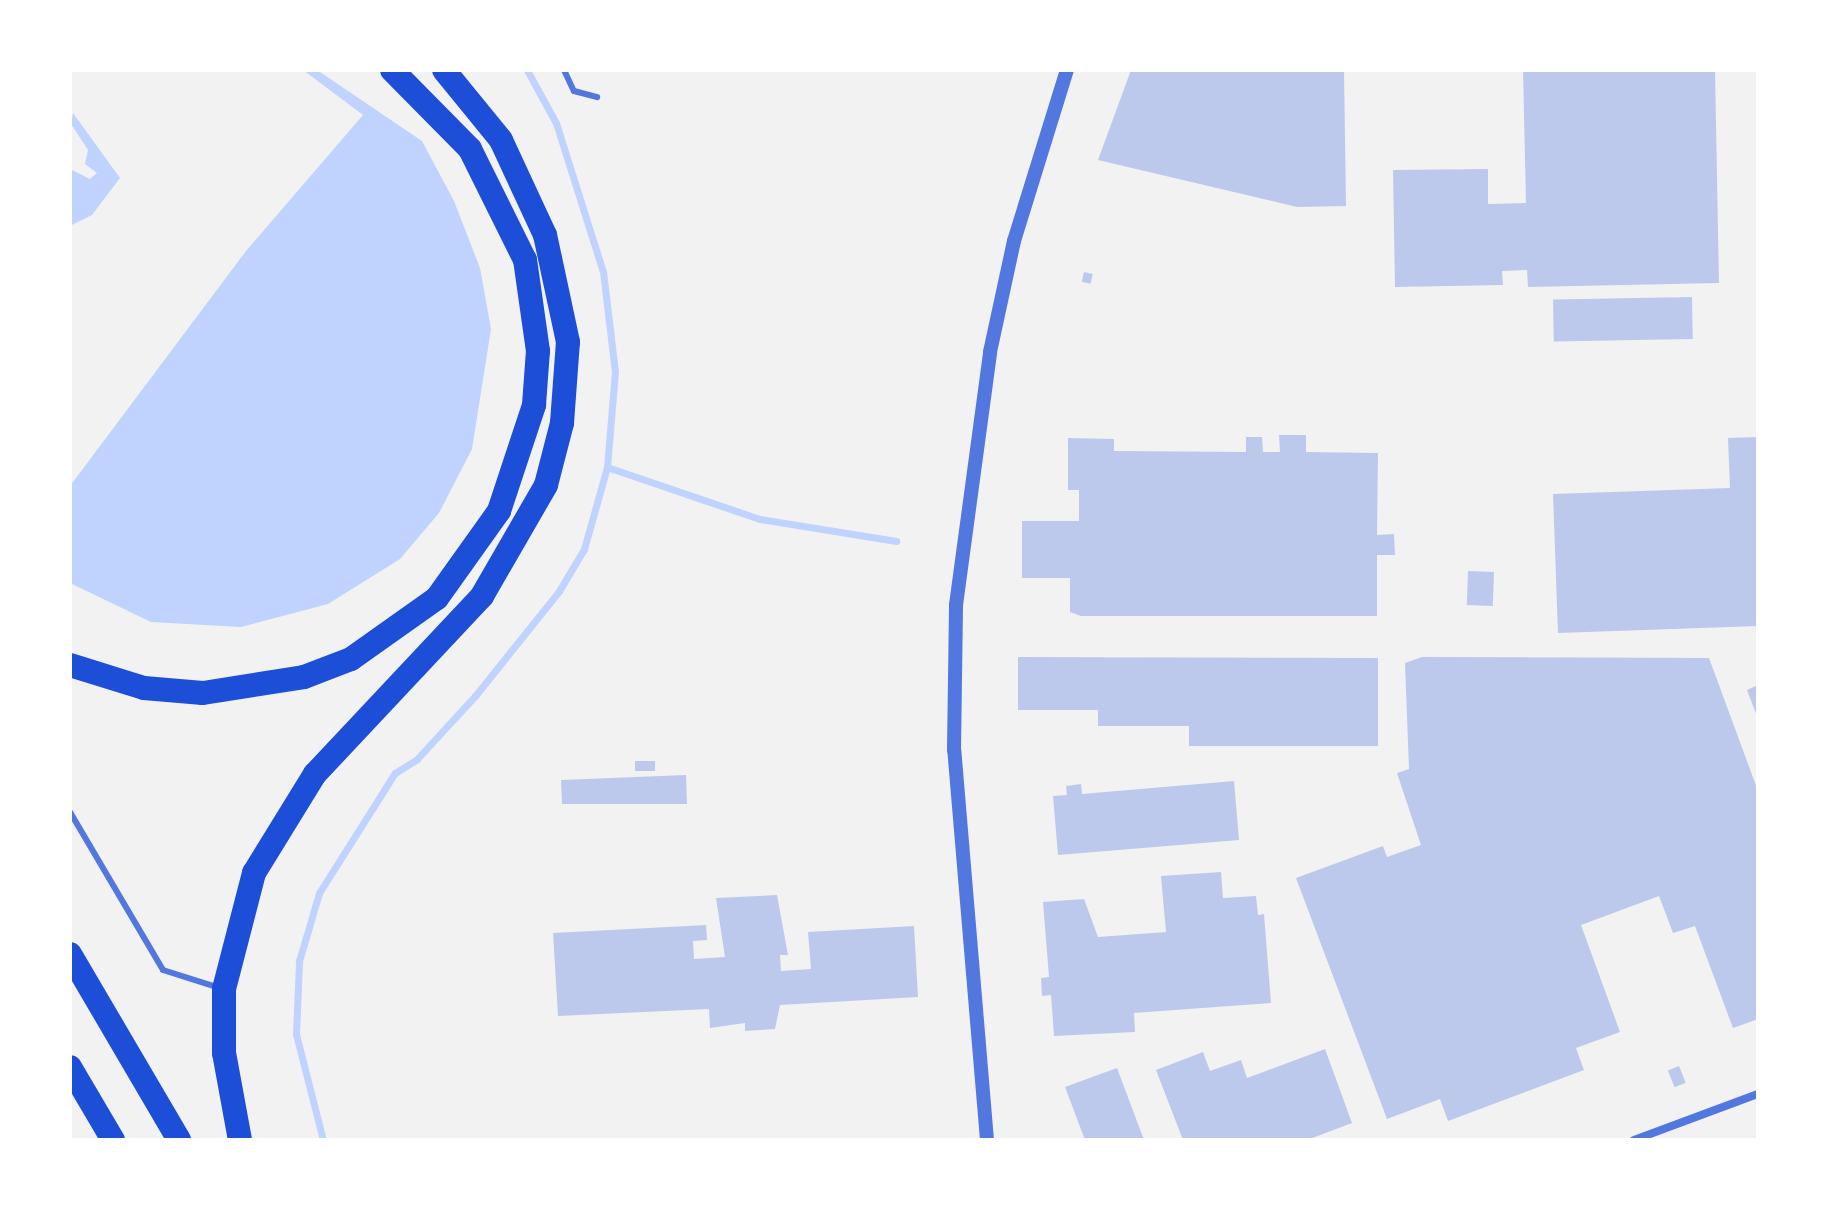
<!DOCTYPE html>
<style>
body{margin:0}
#map{position:relative;width:1828px;height:1210px;overflow:hidden;background:#f2f2f2;font-family:Karla,sans-serif}
div>[style]{position:absolute}
.water>*{inset:0;background:#bfd3fe}
.stream>*{height:7px;margin:-3.5px;padding:0 3.5px;transform-origin:3.5px;border-radius:3.5px;background:#bfd3fe}
.building>*{inset:0;background:#bdc9ec;transform-origin:0 0}
.service>*{height:6px;margin:-3px;padding:0 3px;transform-origin:3px;border-radius:3px;background:#5277de}
.minor>*{height:8px;margin:-4px;padding:0 4px;transform-origin:4px;border-radius:4px;background:#5277de}
.tertiary>*{height:14px;margin:-7px;padding:0 7px;transform-origin:7px;border-radius:7px;background:#5277de}
.motorway>*{height:24px;margin:-12px;padding:0 12px;transform-origin:12px;border-radius:12px;background:#1d4ed8}
span{translate:-50% -50%;white-space:nowrap;text-align:center;line-height:1.15;-webkit-text-stroke:7px #fff;paint-order:stroke}
.frame{position:absolute;inset:0;border:72px solid #fff;pointer-events:none}
</style>
<div id="map">
<div class="water">
<div style="clip-path:polygon(303px 70px,317px 70px,422px 141px,454px 201px,480px 268px,491px 329px,472px 449px,439px 513px,400px 559px,328px 604px,241px 627px,151px 622px,70px 583px,70px 486px,246px 251px,363px 115px)"></div>
<div style="clip-path:polygon(73px 113px,120px 178px,92px 215px,70px 226px,70px 169px,90px 179px,97px 173px,85px 164px,88px 150px,71px 124px)"></div>
</div>
<div class="stream">
<div style="left:607px;top:467px;width:162px;rotate:18.8deg"></div>
<div style="left:760px;top:519px;width:138px;rotate:9.2deg"></div>
<div style="left:323px;top:1140px;width:109px;rotate:-104.3deg"></div>
<div style="left:296px;top:1034px;width:73px;rotate:-87.6deg"></div>
<div style="left:299px;top:961px;width:71px;rotate:-73.6deg"></div>
<div style="left:319px;top:893px;width:142px;rotate:-57.7deg"></div>
<div style="left:395px;top:773px;width:26px;rotate:-32deg"></div>
<div style="left:417px;top:759px;width:86px;rotate:-47.4deg"></div>
<div style="left:475px;top:696px;width:134px;rotate:-51.3deg"></div>
<div style="left:559px;top:591px;width:49px;rotate:-59.2deg"></div>
<div style="left:584px;top:549px;width:85px;rotate:-74.3deg"></div>
<div style="left:607px;top:467px;width:95px;rotate:-85.2deg"></div>
<div style="left:615px;top:372px;width:101px;rotate:-96.8deg"></div>
<div style="left:603px;top:272px;width:156px;rotate:-107.5deg"></div>
<div style="left:556px;top:123px;width:60px;rotate:-118.7deg"></div>
</div>
<div class="building">
<div style="clip-path:polygon(1131px 70px,1344px 70px,1346px 206px,1297px 207px,1098px 160px)"></div>
<div style="clip-path:polygon(1523px 70px,1715px 70px,1719px 283px,1528px 287px,1527px 270px,1502px 271px,1503px 285px,1395px 287px,1393px 170px,1488px 169px,1488px 204px,1526px 203px)"></div>
<div style="left:1084px;top:272px;width:9px;height:10px;rotate:13deg"></div>
<div style="left:1692px;top:297px;width:42px;height:139px;rotate:89deg"></div>
<div style="clip-path:polygon(1279px 435px,1306px 435px,1306px 452px,1378px 453px,1377px 535px,1394px 534px,1395px 555px,1377px 555px,1377px 616px,1081px 616px,1070px 612px,1070px 578px,1022px 578px,1022px 521px,1079px 521px,1079px 490px,1068px 490px,1068px 438px,1114px 439px,1114px 451px,1246px 452px,1246px 437px,1262px 437px,1263px 452px,1280px 452px)"></div>
<div style="clip-path:polygon(1758px 437px,1758px 626px,1558px 633px,1553px 494px,1730px 488px,1728px 438px)"></div>
<div style="left:1468px;top:571px;width:26px;height:34px;rotate:2deg"></div>
<div style="clip-path:polygon(1018px 657px,1378px 658px,1378px 746px,1189px 746px,1189px 726px,1098px 726px,1098px 710px,1018px 710px)"></div>
<div style="clip-path:polygon(1422px 657px,1709px 658px,1758px 791px,1758px 1019px,1733px 1028px,1695px 926px,1673px 933px,1659px 896px,1581px 925px,1620px 1032px,1576px 1048px,1584px 1070px,1448px 1121px,1440px 1099px,1387px 1119px,1296px 878px,1383px 846px,1387px 857px,1421px 845px,1397px 773px,1409px 769px,1405px 663px)"></div>
<div style="clip-path:polygon(1758px 685px,1758px 719px,1747px 690px)"></div>
<div style="left:655px;top:761px;width:10px;height:20px;rotate:90deg"></div>
<div style="clip-path:polygon(686px 775px,687px 804px,562px 804px,561px 780px)"></div>
<div style="clip-path:polygon(1234px 781px,1239px 840px,1058px 855px,1053px 796px,1067px 795px,1066px 786px,1081px 784px,1082px 794px)"></div>
<div style="clip-path:polygon(1221px 872px,1223px 898px,1256px 896px,1258px 915px,1264px 914px,1271px 1003px,1134px 1013px,1135px 1032px,1054px 1036px,1051px 995px,1042px 996px,1041px 978px,1049px 977px,1043px 902px,1084px 899px,1098px 937px,1166px 932px,1161px 876px)"></div>
<div style="clip-path:polygon(777px 895px,788px 955px,780px 955px,781px 971px,811px 969px,808px 932px,914px 926px,918px 997px,780px 1005px,775px 1029px,745px 1031px,745px 1023px,710px 1028px,709px 1009px,558px 1016px,553px 933px,706px 925px,707px 940px,693px 941px,694px 959px,725px 957px,716px 898px)"></div>
<div style="clip-path:polygon(1325px 1049px,1352px 1123px,1307px 1140px,1183px 1140px,1156px 1070px,1203px 1052px,1210px 1071px,1241px 1060px,1247px 1078px)"></div>
<div style="left:1679px;top:1066px;width:18px;height:12px;rotate:68deg"></div>
<div style="clip-path:polygon(1117px 1068px,1144px 1140px,1085px 1140px,1065px 1087px)"></div>
</div>
<div class="service">
<div style="left:564px;top:70px;width:23px;rotate:65deg"></div>
<div style="left:574px;top:91px;width:24px;rotate:15deg"></div>
<div style="left:70px;top:812px;width:183px;rotate:59.5deg"></div>
<div style="left:163px;top:970px;width:60px;rotate:17.5deg"></div>
</div>
<div class="minor">
<div style="left:1634px;top:1140px;width:132px;rotate:-20.4deg"></div>
</div>
<div class="tertiary">
<div style="left:987px;top:1140px;width:391px;rotate:-94.8deg"></div>
<div style="left:954px;top:750px;width:145px;rotate:-89.2deg"></div>
<div style="left:956px;top:605px;width:255px;rotate:-82.3deg"></div>
<div style="left:990px;top:352px;width:114px;rotate:-77.8deg"></div>
<div style="left:1014px;top:241px;width:179px;rotate:-72.8deg"></div>
</div>
<div class="motorway">
<div style="left:70px;top:665px;width:77px;rotate:17.3deg"></div>
<div style="left:144px;top:688px;width:59px;rotate:4.8deg"></div>
<div style="left:203px;top:693px;width:102px;rotate:-9deg"></div>
<div style="left:304px;top:677px;width:50px;rotate:-21deg"></div>
<div style="left:351px;top:659px;width:105px;rotate:-35.3deg"></div>
<div style="left:437px;top:598px;width:107px;rotate:-54.5deg"></div>
<div style="left:499px;top:511px;width:112px;rotate:-71.7deg"></div>
<div style="left:534px;top:405px;width:54px;rotate:-85.8deg"></div>
<div style="left:538px;top:351px;width:92px;rotate:-98.1deg"></div>
<div style="left:525px;top:260px;width:124px;rotate:-116.4deg"></div>
<div style="left:470px;top:149px;width:111px;rotate:-134.6deg"></div>
<div style="left:70px;top:954px;width:216px;rotate:59.6deg"></div>
<div style="left:70px;top:1067px;width:85px;rotate:59.5deg"></div>
<div style="left:240px;top:1140px;width:88px;rotate:-100.4deg"></div>
<div style="left:224px;top:1053px;width:64px;rotate:-90deg"></div>
<div style="left:224px;top:989px;width:120px;rotate:-75.5deg"></div>
<div style="left:254px;top:873px;width:116px;rotate:-58.4deg"></div>
<div style="left:315px;top:774px;width:244px;rotate:-46.8deg"></div>
<div style="left:482px;top:596px;width:128px;rotate:-60deg"></div>
<div style="left:546px;top:485px;width:64px;rotate:-75.5deg"></div>
<div style="left:562px;top:423px;width:81px;rotate:-85.8deg"></div>
<div style="left:568px;top:342px;width:109px;rotate:-102.1deg"></div>
<div style="left:545px;top:235px;width:105px;rotate:-114.9deg"></div>
<div style="left:501px;top:140px;width:90px;rotate:-129.2deg"></div>
</div>
<div class="frame"></div>
</div>
